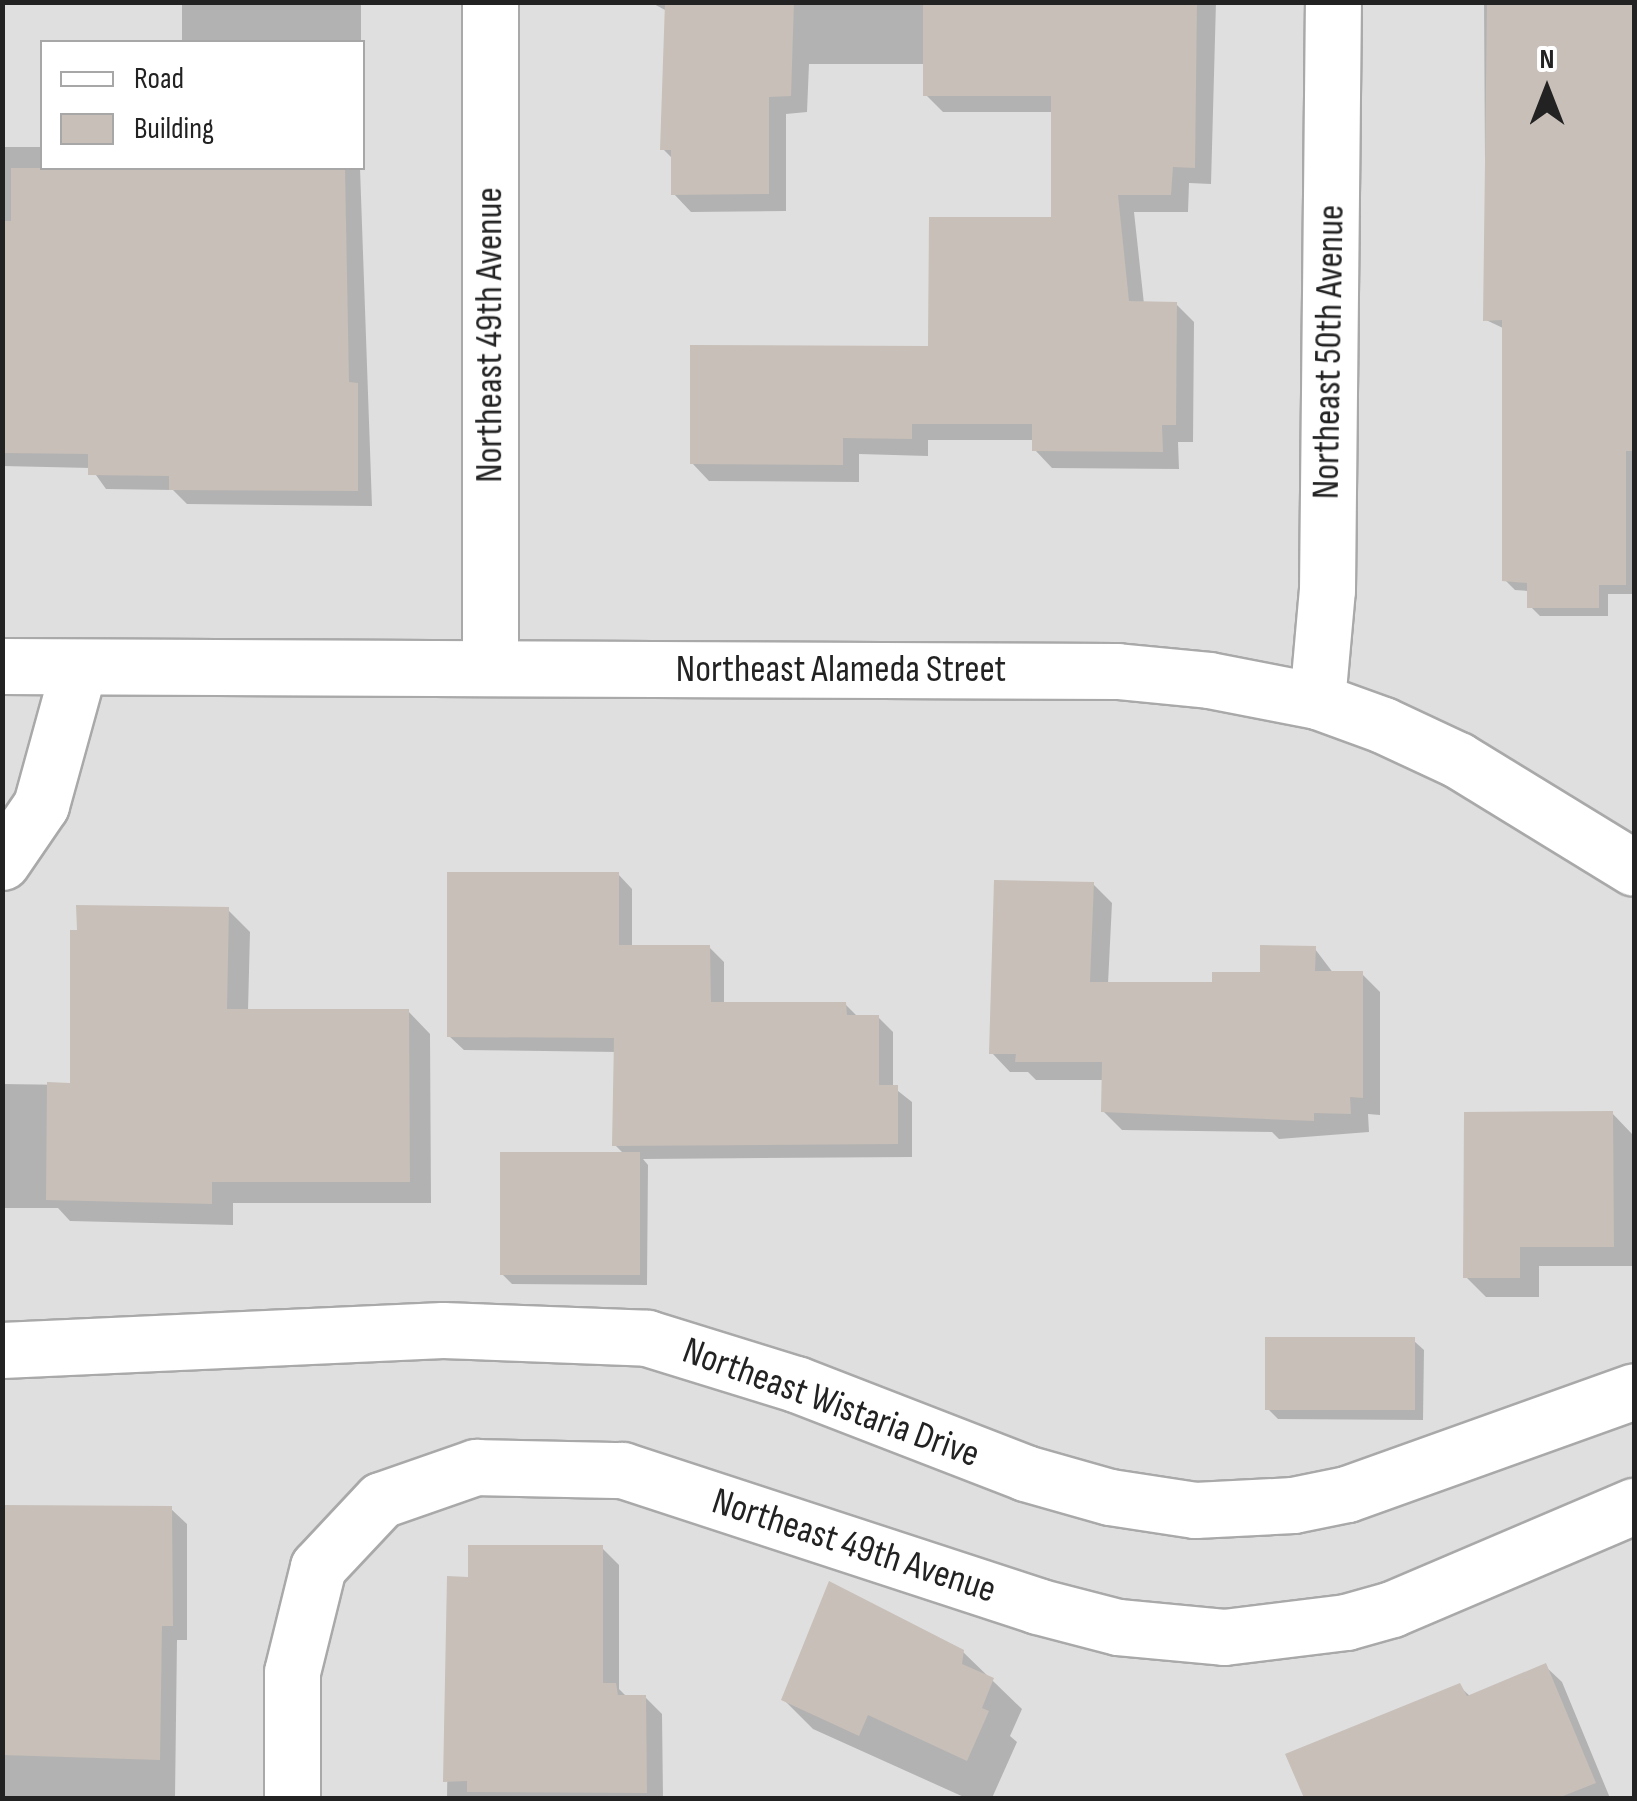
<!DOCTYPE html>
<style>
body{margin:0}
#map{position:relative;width:1637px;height:1801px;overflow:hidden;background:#f2efe9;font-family:"Sofia Sans Condensed",sans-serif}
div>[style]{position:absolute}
.residential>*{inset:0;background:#e0dfdf}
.shadow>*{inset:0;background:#0003;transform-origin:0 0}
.building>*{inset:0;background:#c7bfb8;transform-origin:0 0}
.roads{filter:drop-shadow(2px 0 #a9a9a9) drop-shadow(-2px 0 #a9a9a9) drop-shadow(0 2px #a9a9a9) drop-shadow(0 -2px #a9a9a9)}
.minor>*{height:55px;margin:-27.5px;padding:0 27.5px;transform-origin:27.5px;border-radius:27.5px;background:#fff}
span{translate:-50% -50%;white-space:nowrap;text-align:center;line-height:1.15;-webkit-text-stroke:10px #fff;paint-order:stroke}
.street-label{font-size:38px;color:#222}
.frame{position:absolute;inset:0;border:5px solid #222;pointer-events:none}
.legend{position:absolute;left:40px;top:40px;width:325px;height:130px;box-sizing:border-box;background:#fff;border:2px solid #a7a7a7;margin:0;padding:12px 18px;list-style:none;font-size:30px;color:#222}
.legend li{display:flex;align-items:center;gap:20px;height:50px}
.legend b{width:50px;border:2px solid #a7a7a7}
.north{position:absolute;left:1497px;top:40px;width:100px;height:100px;-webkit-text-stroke:8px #fff;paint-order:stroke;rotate:0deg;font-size:28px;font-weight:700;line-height:40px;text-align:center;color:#222}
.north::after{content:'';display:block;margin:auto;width:35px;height:45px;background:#222;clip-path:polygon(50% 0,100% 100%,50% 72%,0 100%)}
</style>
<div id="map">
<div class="residential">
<div style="clip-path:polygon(evenodd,3px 3px,1634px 3px,1634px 1798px,3px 1798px,3px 3px,42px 42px,362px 42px,362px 168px,42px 168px,42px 42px)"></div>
</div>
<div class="shadow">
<div style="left:182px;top:2px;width:179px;height:40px"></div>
<div style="clip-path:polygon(650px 2px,1216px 2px,1211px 184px,1189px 183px,1188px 212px,1134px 212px,1144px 304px,1176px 304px,1194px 322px,1193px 442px,1178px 442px,1179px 469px,1052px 468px,1035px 450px,1035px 440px,928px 440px,928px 456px,859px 454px,859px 482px,709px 481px,692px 463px,930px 349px,1053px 219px,1054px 112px,943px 112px,926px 95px,926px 64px,809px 64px,807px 112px,786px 114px,786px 211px,691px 212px,674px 194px,674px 160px,663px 149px,667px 11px)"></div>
<div style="clip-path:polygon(1484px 2px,1634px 2px,1634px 594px,1608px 594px,1608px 616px,1540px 616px,1530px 606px,1529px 591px,1515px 590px,1505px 580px,1505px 329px,1486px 320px)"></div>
<div style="clip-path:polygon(2px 147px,42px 147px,42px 168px,360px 168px,372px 506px,187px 504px,173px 490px,106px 489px,91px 468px,2px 466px)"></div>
<div style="clip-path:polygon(618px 874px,632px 889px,632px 947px,709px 947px,724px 962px,724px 1004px,845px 1004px,858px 1017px,878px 1017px,893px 1032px,893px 1087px,912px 1102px,912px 1157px,643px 1159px,648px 1165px,647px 1285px,512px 1284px,502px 1274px,625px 1155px,615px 1145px,617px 1052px,464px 1050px,449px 1036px)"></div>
<div style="clip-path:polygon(1093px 884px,1112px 903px,1108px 984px,1214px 984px,1262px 975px,1315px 949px,1334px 974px,1362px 974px,1380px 992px,1380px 1115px,1368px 1114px,1369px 1132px,1279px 1139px,1272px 1132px,1122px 1130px,1103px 1111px,1104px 1080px,1036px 1080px,1028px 1072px,1010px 1072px,992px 1053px)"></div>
<div style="clip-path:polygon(228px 910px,250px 932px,248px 1011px,408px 1011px,430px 1034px,431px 1203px,233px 1203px,233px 1225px,70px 1221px,58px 1208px,2px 1208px,2px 1084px,72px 1085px)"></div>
<div style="clip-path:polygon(1612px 1113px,1632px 1134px,1633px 1266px,1539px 1266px,1539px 1297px,1486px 1297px,1466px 1277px)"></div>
<div style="clip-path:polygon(1414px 1341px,1424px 1350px,1423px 1420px,1278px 1419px,1268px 1409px)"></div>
<div style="clip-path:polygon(2px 1508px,171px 1509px,187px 1524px,187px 1640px,177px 1640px,175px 1798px,2px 1798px)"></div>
<div style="clip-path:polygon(602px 1548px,619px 1565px,619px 1689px,627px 1697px,645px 1697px,662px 1714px,663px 1798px,447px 1798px,450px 1579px,471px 1580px)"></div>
<div style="clip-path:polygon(963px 1652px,1022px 1709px,1010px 1736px,1017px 1742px,992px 1798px,966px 1798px,813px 1729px,784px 1700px)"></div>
<div style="clip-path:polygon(1545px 1666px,1562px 1682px,1610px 1798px,1306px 1798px,1289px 1755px,1459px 1686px,1471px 1697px)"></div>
</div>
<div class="building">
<div style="clip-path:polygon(665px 2px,794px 2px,791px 96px,769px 97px,769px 194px,671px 195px,671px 150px,660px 150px)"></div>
<div style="clip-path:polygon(923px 2px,1197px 2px,1195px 168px,1173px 167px,1171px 195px,1118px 195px,1129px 301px,1177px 302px,1176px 425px,1162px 425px,1163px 452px,1032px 451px,1032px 424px,912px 424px,912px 439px,843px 438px,843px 465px,690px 464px,690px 345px,928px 346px,929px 217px,1051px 217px,1051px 96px,923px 96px)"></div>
<div style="clip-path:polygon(1487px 2px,1634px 2px,1634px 451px,1626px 451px,1626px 585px,1599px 585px,1599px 608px,1527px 608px,1527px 583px,1502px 581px,1502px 320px,1483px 321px)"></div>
<div style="clip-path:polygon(11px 168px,345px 168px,349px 382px,358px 383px,358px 491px,169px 490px,169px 476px,88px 475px,88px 454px,2px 453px,2px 221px,11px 221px)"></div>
<div style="clip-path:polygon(447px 872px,619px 872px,619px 945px,710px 945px,711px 1002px,846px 1002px,847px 1015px,879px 1015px,879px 1085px,898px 1085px,898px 1144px,612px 1146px,614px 1038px,447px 1037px)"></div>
<div style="clip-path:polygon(994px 880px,1094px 882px,1090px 982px,1212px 982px,1212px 972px,1260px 972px,1260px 945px,1316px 946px,1315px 971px,1363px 971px,1363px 1098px,1350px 1097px,1351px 1114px,1314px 1113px,1314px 1121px,1101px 1112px,1102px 1062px,1015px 1062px,1016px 1054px,989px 1054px)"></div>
<div style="clip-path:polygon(76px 905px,229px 907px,227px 1009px,409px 1009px,410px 1182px,212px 1182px,212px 1204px,46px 1200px,47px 1082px,70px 1083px,70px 930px,77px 930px)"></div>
<div style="clip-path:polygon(1613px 1111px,1614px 1247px,1520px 1247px,1520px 1278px,1463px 1278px,1464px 1112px)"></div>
<div style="left:500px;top:1152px;width:140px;height:123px"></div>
<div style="left:1265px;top:1337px;width:150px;height:73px"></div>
<div style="clip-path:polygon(2px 1505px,172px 1506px,173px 1626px,162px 1626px,160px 1760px,2px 1755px)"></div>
<div style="clip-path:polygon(468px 1545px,603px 1545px,603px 1683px,616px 1683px,618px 1695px,646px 1695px,647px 1793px,467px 1792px,467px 1781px,443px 1782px,447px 1576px,468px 1577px)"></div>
<div style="clip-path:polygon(829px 1581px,964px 1650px,962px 1664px,994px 1678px,982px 1708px,989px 1711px,967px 1761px,868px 1715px,859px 1736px,781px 1700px)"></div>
<div style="clip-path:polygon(1546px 1663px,1596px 1783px,1558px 1798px,1304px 1798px,1285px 1754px,1460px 1683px,1467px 1696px)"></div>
</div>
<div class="roads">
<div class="minor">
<div style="left:490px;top:2px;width:666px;rotate:90deg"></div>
<div style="left:2px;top:666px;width:1115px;rotate:0.26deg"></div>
<div style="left:1117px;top:671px;width:92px;rotate:5.6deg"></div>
<div style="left:1209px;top:680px;width:110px;rotate:11deg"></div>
<div style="left:1317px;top:701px;width:70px;rotate:20deg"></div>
<div style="left:1383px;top:725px;width:83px;rotate:25deg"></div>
<div style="left:1458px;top:760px;width:206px;rotate:31.5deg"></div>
<div style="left:1317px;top:701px;width:111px;rotate:-84.9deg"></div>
<div style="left:1327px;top:590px;width:588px;rotate:-89.42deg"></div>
<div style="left:2px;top:862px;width:69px;rotate:-55.6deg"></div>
<div style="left:41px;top:805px;width:143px;rotate:-74.6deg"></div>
<div style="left:2px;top:1350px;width:441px;rotate:-2.6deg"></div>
<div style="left:443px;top:1330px;width:204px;rotate:2.2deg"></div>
<div style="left:647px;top:1338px;width:156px;rotate:17.2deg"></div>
<div style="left:796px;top:1384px;width:246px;rotate:21.2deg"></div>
<div style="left:1025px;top:1473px;width:88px;rotate:15.8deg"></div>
<div style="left:1110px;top:1497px;width:86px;rotate:8.7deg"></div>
<div style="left:1195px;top:1510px;width:98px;rotate:-2.9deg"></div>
<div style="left:1293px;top:1505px;width:55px;rotate:-11.5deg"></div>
<div style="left:1347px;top:1494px;width:305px;rotate:-19.7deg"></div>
<div style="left:292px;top:1798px;width:126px;rotate:-90deg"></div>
<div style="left:292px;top:1672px;width:108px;rotate:-76.1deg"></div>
<div style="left:318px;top:1567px;width:92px;rotate:-46.8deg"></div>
<div style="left:381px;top:1500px;width:101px;rotate:-19.2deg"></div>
<div style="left:476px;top:1467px;width:146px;rotate:1.2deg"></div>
<div style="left:622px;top:1470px;width:437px;rotate:18.1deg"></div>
<div style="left:1037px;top:1606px;width:84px;rotate:14.5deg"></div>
<div style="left:1118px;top:1627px;width:106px;rotate:5.4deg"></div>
<div style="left:1224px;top:1637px;width:123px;rotate:-7deg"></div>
<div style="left:1346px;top:1622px;width:48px;rotate:-15.8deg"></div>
<div style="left:1392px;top:1609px;width:263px;rotate:-23.1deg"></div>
</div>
</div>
<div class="street-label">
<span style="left:490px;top:335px;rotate:-90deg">Northeast 49th Avenue</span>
<span style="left:1329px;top:352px;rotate:-89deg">Northeast 50th Avenue</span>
<span style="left:841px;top:670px">Northeast Alameda Street</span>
<span style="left:831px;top:1403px;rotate:20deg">Northeast Wistaria Drive</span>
<span style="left:854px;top:1546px;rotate:18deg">Northeast 49th Avenue</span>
</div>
<div class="frame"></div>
<ul class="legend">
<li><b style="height:12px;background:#fff"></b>Road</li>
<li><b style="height:28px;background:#c7bfb8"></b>Building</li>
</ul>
<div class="north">N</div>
</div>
